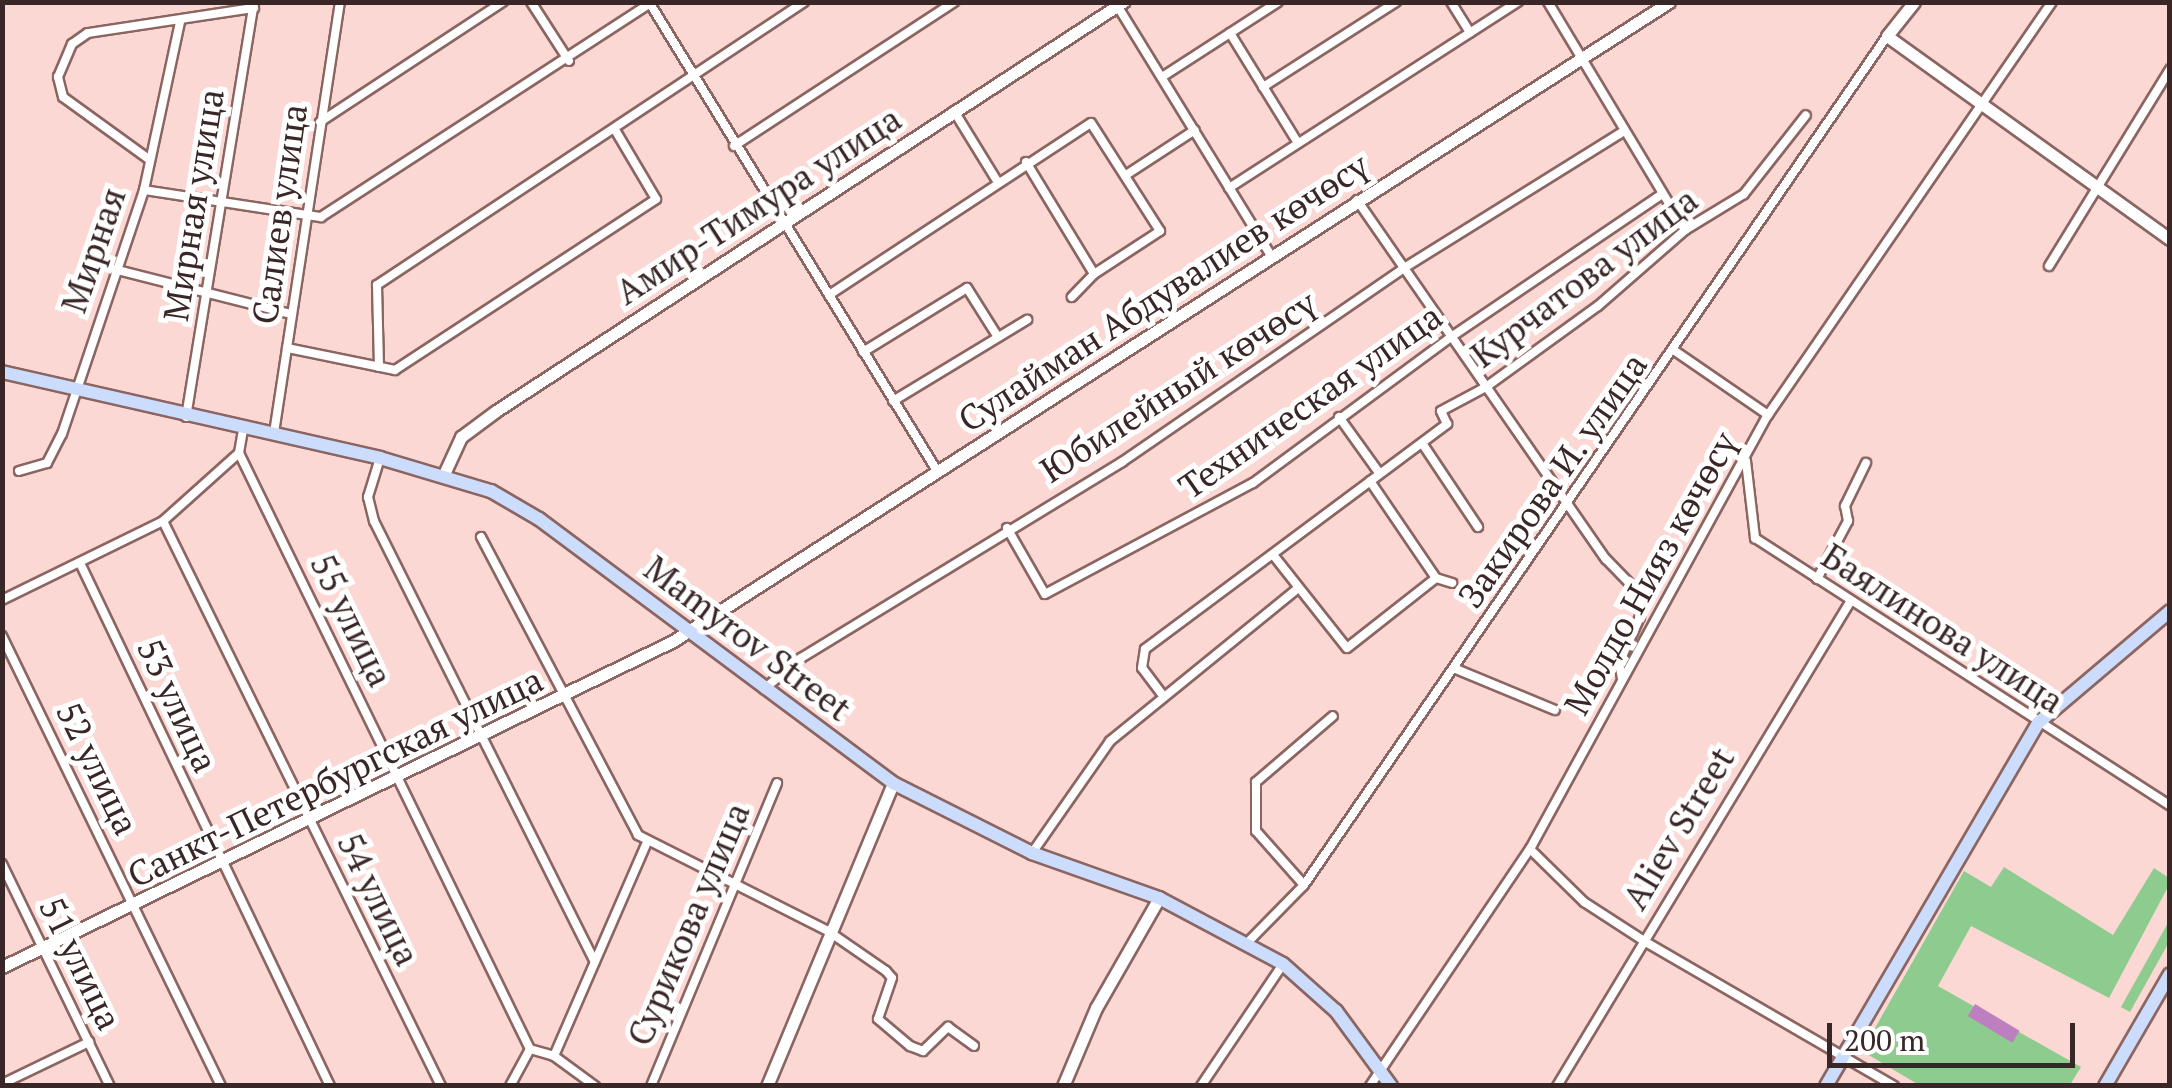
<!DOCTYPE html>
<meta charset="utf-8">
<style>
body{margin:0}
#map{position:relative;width:2172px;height:1088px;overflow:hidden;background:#fcd8d4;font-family:"PT Serif",serif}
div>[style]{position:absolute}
.green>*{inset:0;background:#8ecb8f}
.water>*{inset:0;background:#bc7fbf;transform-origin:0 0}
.roads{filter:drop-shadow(2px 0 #8b6561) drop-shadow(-2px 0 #8b6561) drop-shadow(0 2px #8b6561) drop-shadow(0 -2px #8b6561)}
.street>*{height:8px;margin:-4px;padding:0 4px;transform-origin:4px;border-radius:4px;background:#fff}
.secondary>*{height:11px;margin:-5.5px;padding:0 5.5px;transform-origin:5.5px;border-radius:5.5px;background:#fff}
.primary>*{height:12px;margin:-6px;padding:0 6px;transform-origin:6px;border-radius:6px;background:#ccdcfd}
span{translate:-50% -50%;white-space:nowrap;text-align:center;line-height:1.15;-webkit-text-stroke:10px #fff;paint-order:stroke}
.street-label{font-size:35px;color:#382726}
.frame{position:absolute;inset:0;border:5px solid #382726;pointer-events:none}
.scale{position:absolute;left:1827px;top:1023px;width:248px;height:45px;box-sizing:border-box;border:5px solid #382726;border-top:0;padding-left:12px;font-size:30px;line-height:35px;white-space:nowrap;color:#382726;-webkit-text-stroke:8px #fff;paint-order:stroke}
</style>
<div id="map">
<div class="green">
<div style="clip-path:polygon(2004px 867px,2113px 935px,2154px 868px,2169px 878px,2169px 885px,2109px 998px,1971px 926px,1938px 986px,2081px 1067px,2070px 1085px,1919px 1085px,1862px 1051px,1964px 871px,1991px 887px)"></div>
<div style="clip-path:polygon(2169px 921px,2169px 942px,2130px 1012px,2121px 1007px)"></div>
</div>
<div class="water">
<div style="left:1975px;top:1004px;width:52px;height:14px;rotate:31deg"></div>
</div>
<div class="roads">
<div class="street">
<div style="left:531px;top:2px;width:70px;rotate:57.2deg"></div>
<div style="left:649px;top:2px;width:548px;rotate:58.43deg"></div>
<div style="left:1115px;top:2px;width:298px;rotate:58.4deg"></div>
<div style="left:1451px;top:2px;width:36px;rotate:58deg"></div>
<div style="left:1548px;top:2px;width:266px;rotate:59deg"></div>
<div style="left:1230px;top:33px;width:129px;rotate:58.3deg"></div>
<div style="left:1162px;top:77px;width:138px;rotate:-32.9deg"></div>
<div style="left:1263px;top:87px;width:158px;rotate:-32.6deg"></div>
<div style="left:954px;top:111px;width:82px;rotate:58.4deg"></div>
<div style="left:320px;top:122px;width:219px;rotate:-33.3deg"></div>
<div style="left:734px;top:146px;width:263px;rotate:-33.2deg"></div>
<div style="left:150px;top:160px;width:107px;rotate:-144.1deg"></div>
<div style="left:63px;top:97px;width:21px;rotate:-104deg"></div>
<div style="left:58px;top:77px;width:36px;rotate:-67deg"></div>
<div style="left:72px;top:44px;width:19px;rotate:-35deg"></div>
<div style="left:88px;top:33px;width:168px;rotate:-8.6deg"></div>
<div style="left:1026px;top:162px;width:131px;rotate:58.7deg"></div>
<div style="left:1126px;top:175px;width:82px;rotate:-33.1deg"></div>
<div style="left:1229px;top:188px;width:344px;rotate:-32.8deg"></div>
<div style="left:144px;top:190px;width:179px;rotate:8.7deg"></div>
<div style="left:321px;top:217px;width:395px;rotate:-33deg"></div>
<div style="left:1357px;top:200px;width:437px;rotate:55.3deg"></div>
<div style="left:1606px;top:559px;width:46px;rotate:45.9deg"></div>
<div style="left:1638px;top:592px;width:25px;rotate:85deg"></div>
<div style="left:1640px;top:617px;width:51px;rotate:114.5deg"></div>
<div style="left:1619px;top:663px;width:16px;rotate:79deg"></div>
<div style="left:2049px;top:266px;width:231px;rotate:-58.4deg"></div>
<div style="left:114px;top:269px;width:182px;rotate:14.3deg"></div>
<div style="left:829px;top:295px;width:313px;rotate:-33.3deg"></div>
<div style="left:1091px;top:123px;width:128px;rotate:57.4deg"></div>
<div style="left:1160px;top:231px;width:79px;rotate:146.9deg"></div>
<div style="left:1094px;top:274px;width:32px;rotate:134deg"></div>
<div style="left:287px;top:348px;width:110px;rotate:11.5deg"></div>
<div style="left:395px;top:370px;width:312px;rotate:-33.2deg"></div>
<div style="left:656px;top:199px;width:82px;rotate:-120.6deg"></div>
<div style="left:1675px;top:351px;width:113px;rotate:34.5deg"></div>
<div style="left:863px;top:352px;width:122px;rotate:-31.6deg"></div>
<div style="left:967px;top:288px;width:58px;rotate:57.7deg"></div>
<div style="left:379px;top:367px;width:82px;rotate:-91.4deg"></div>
<div style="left:377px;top:285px;width:512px;rotate:-33.53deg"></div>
<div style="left:893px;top:401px;width:157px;rotate:-31.2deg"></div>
<div style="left:186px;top:417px;width:421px;rotate:-80.7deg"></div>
<div style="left:1339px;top:417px;width:70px;rotate:54.3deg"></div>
<div style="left:243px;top:430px;width:23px;rotate:100deg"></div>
<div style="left:239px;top:453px;width:663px;rotate:63.98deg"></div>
<div style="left:274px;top:433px;width:436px;rotate:-81.3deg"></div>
<div style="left:1422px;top:443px;width:101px;rotate:56.3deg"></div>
<div style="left:380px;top:458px;width:41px;rotate:107.1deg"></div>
<div style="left:368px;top:497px;width:25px;rotate:76deg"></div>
<div style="left:374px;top:521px;width:493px;rotate:63.4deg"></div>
<div style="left:1746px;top:461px;width:78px;rotate:83.3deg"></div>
<div style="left:1755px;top:538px;width:493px;rotate:32.8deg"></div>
<div style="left:19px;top:471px;width:29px;rotate:-16deg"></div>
<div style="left:47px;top:463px;width:33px;rotate:-63deg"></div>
<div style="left:62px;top:434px;width:257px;rotate:-71.4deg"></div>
<div style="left:144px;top:190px;width:172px;rotate:-77.9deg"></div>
<div style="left:1370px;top:481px;width:117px;rotate:55.8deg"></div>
<div style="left:163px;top:521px;width:630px;rotate:63.8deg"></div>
<div style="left:1007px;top:528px;width:76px;rotate:60.1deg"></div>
<div style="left:1045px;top:594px;width:236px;rotate:-28.1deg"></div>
<div style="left:1253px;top:483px;width:246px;rotate:-36.4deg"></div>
<div style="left:1451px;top:337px;width:254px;rotate:-34.1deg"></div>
<div style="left:481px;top:537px;width:337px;rotate:62.2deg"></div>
<div style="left:638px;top:835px;width:213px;rotate:26.8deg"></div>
<div style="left:828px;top:931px;width:70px;rotate:34.6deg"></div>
<div style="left:886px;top:971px;width:9px;rotate:49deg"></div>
<div style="left:892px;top:978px;width:43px;rotate:108.9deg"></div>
<div style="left:878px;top:1019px;width:42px;rotate:40.2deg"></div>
<div style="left:910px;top:1046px;width:14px;rotate:21deg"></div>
<div style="left:923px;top:1051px;width:35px;rotate:-44deg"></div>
<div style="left:948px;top:1027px;width:32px;rotate:36deg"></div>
<div style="left:1274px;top:556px;width:117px;rotate:51.6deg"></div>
<div style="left:1347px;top:648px;width:113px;rotate:-38.2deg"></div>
<div style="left:1436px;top:578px;width:17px;rotate:17deg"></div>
<div style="left:80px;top:563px;width:580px;rotate:64.45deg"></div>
<div style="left:1817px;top:579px;width:66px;rotate:-61.9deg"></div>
<div style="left:1848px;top:521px;width:15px;rotate:-101deg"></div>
<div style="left:1845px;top:506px;width:48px;rotate:-64deg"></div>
<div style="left:2px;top:600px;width:179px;rotate:-26.1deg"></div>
<div style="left:163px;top:521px;width:102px;rotate:-41.8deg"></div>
<div style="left:2px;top:636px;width:500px;rotate:64.05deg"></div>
<div style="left:1456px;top:669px;width:107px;rotate:22.5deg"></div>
<div style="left:764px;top:689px;width:48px;rotate:-40deg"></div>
<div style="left:801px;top:658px;width:376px;rotate:-31.4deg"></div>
<div style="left:1122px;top:462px;width:342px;rotate:-34.5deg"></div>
<div style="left:1404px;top:268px;width:259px;rotate:-31.9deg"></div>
<div style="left:1161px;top:693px;width:31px;rotate:-127deg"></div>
<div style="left:1142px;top:668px;width:19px;rotate:-81deg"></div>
<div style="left:1145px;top:649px;width:377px;rotate:-36.7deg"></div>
<div style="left:1447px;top:424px;width:14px;rotate:-115deg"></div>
<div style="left:1441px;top:411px;width:51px;rotate:-28.1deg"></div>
<div style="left:1486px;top:387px;width:138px;rotate:-35.9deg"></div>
<div style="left:1598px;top:306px;width:116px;rotate:-41.1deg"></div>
<div style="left:1685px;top:230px;width:69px;rotate:-31.4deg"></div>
<div style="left:1744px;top:194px;width:100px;rotate:-51.9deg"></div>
<div style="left:1530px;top:849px;width:76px;rotate:44.5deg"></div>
<div style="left:1584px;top:902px;width:72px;rotate:33deg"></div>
<div style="left:1644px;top:941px;width:289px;rotate:30.1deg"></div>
<div style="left:1032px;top:853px;width:136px;rotate:-55.1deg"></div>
<div style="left:1110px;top:741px;width:242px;rotate:-39.1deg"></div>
<div style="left:2px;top:864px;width:247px;rotate:64.1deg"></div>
<div style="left:1304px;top:885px;width:72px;rotate:-131.6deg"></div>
<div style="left:1256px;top:831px;width:49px;rotate:-90deg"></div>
<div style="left:1256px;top:782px;width:101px;rotate:-40.6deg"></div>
<div style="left:1247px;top:943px;width:81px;rotate:-45.5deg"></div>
<div style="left:1304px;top:885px;width:1030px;rotate:-55.52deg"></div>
<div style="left:530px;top:1049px;width:25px;rotate:16deg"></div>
<div style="left:554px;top:1056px;width:51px;rotate:36.2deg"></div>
<div style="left:554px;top:1056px;width:233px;rotate:-66.5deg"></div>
<div style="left:2px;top:1084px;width:97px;rotate:-25.8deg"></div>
<div style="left:510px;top:1086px;width:42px;rotate:-61.6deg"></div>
<div style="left:651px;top:1086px;width:328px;rotate:-67.4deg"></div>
<div style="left:1201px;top:1086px;width:147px;rotate:-56.1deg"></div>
<div style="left:1370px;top:1086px;width:286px;rotate:-56deg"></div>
<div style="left:1530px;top:849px;width:495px;rotate:-61.3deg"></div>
<div style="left:1768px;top:415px;width:501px;rotate:-55.49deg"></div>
<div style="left:1557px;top:1086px;width:566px;rotate:-58.81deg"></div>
</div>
<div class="secondary">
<div style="left:1914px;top:2px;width:43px;rotate:128.5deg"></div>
<div style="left:1887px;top:36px;width:348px;rotate:35.7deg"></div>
<div style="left:444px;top:474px;width:41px;rotate:-65.3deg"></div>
<div style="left:461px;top:437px;width:44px;rotate:-36.6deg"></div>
<div style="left:496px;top:411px;width:749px;rotate:-33.12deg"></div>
<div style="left:2px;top:967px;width:746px;rotate:-25.91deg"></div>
<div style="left:673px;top:641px;width:1183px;rotate:-32.68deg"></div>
<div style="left:767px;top:1086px;width:328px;rotate:-67.4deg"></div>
<div style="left:1063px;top:1086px;width:85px;rotate:-67.1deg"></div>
<div style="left:1096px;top:1008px;width:127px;rotate:-60.2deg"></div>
</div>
<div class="primary">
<div style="left:2px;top:372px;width:388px;rotate:12.8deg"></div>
<div style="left:380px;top:458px;width:116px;rotate:16.6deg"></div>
<div style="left:491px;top:491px;width:56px;rotate:30.3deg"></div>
<div style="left:539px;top:519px;width:442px;rotate:36.7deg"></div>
<div style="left:893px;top:783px;width:156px;rotate:26.7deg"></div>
<div style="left:1032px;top:853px;width:135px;rotate:19.5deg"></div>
<div style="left:1159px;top:898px;width:140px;rotate:28deg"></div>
<div style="left:1283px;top:964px;width:71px;rotate:41.6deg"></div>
<div style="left:1336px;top:1011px;width:93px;rotate:53.7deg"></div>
<div style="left:1826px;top:1086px;width:420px;rotate:-59.7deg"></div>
<div style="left:2038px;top:723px;width:173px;rotate:-40.3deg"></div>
<div style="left:2105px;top:1086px;width:129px;rotate:-59.9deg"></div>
</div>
</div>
<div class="street-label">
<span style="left:193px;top:205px;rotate:-81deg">Мирная улица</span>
<span style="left:758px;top:205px;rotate:-33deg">Амир-Тимура улица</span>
<span style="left:279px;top:214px;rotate:-82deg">Салиев улица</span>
<span style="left:93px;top:250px;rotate:-71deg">Мирная</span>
<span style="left:1584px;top:277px;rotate:-37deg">Курчатова улица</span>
<span style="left:1163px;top:292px;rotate:-33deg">Сулайман Абдувалиев көчөсү</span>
<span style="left:1178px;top:386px;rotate:-33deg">Юбилейный көчөсү</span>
<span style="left:1310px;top:401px;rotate:-35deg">Техническая улица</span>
<span style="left:1552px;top:480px;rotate:-55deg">Закирова И. улица</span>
<span style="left:1650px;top:573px;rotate:-61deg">Молдо Нияз көчөсү</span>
<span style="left:352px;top:620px;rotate:64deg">55 улица</span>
<span style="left:1943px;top:628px;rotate:33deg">Баялинова улица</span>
<span style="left:748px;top:638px;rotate:37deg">Mamyrov Street</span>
<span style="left:178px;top:705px;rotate:65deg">53 улица</span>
<span style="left:98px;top:768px;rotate:64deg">52 улица</span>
<span style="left:335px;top:777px;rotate:-26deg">Санкт-Петербургская улица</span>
<span style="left:1678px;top:828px;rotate:-59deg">Aliev Street</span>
<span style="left:379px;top:899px;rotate:64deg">54 улица</span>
<span style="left:688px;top:924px;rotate:-67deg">Сурикова улица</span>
<span style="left:81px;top:963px;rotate:64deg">51 улица</span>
</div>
<div class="frame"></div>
<div class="scale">200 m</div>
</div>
